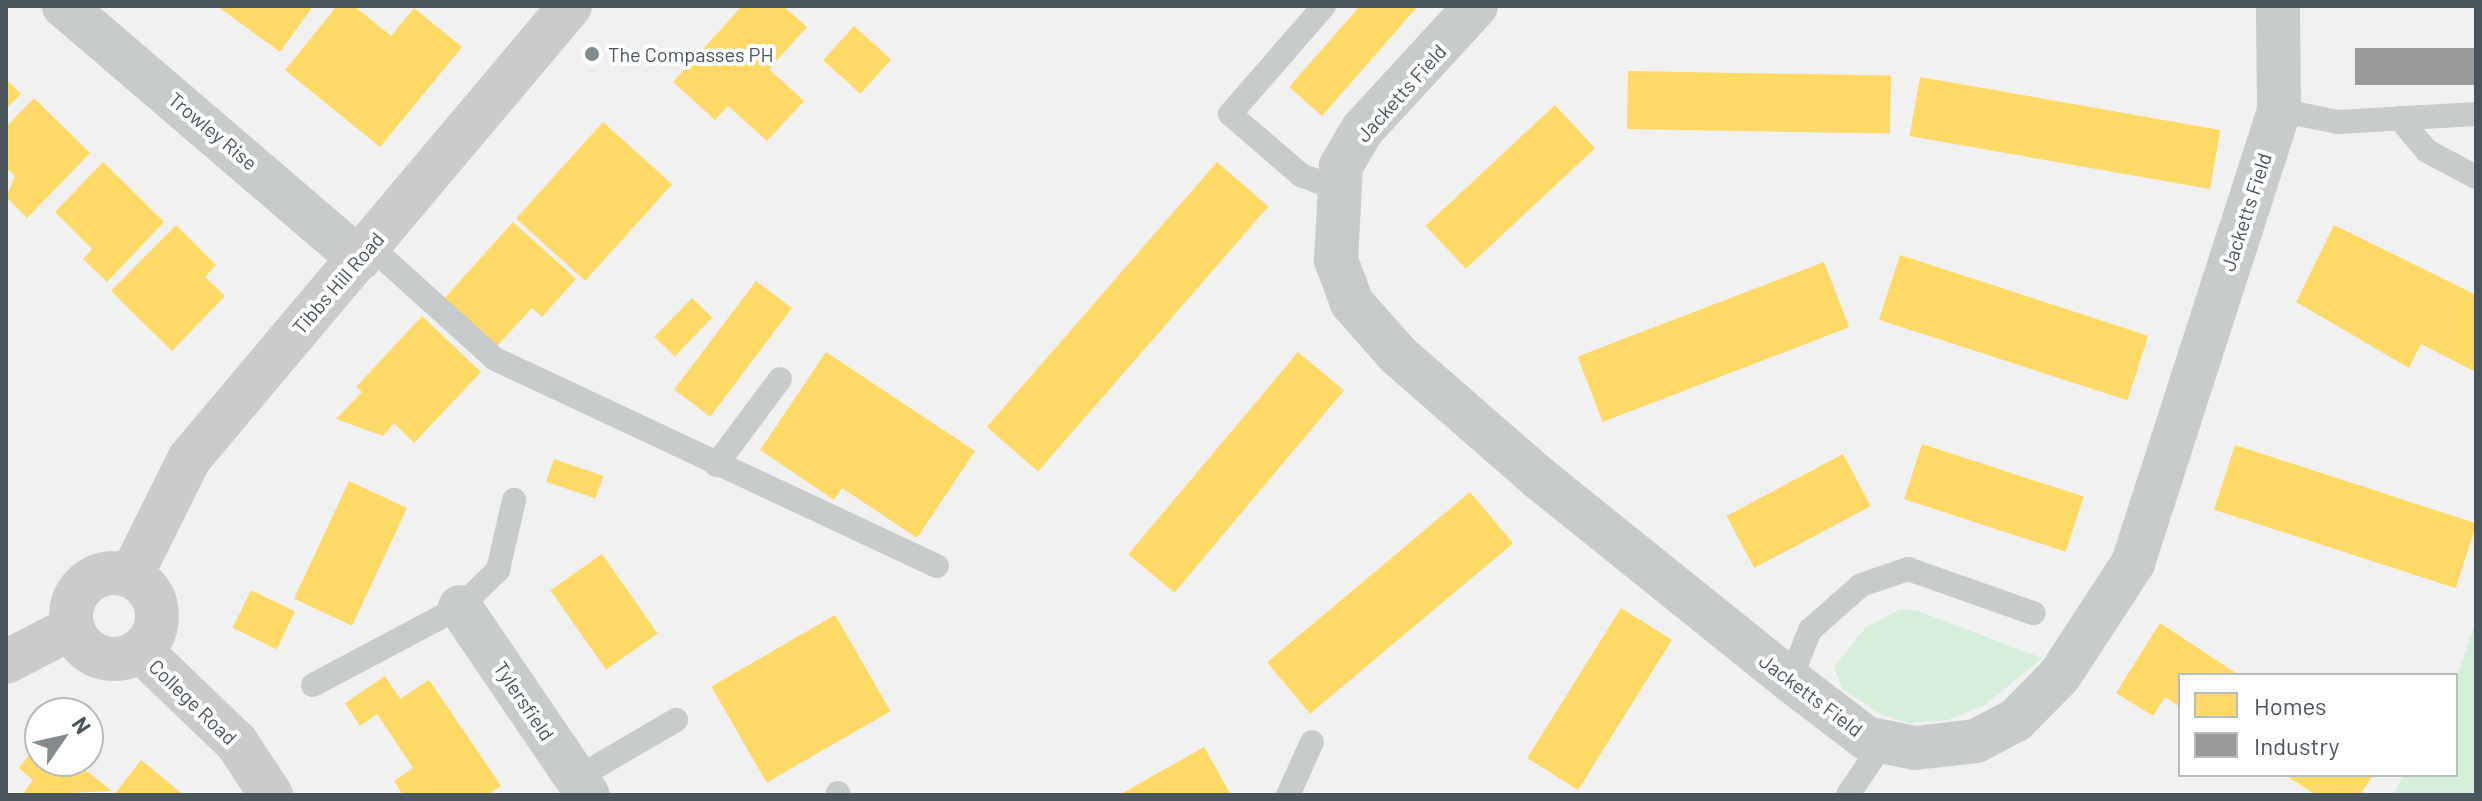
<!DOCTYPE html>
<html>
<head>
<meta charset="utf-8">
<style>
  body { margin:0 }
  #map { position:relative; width:2482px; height:801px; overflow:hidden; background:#f0f0f0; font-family:Barlow,sans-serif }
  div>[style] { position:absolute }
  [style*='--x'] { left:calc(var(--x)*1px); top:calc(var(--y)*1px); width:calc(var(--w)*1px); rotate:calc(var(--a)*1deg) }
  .green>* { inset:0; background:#d6eddc }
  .homes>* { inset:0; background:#ffd966; transform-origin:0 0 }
  .industry>* { inset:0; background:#999; transform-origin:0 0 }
  .lane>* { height:24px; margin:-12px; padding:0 12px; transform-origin:12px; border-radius:12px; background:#c8cbcc }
  .street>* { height:44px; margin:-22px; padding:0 22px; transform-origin:22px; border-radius:22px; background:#c8cbcc }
  .secondary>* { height:44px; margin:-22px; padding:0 22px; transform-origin:22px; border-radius:22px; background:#c9cbcd }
  .secondary>.ring { margin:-22px; padding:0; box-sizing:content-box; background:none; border:44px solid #c9cbcd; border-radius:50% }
  .dots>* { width:22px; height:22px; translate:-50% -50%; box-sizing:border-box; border:4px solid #fff; border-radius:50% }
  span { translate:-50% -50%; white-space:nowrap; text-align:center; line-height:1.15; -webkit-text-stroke:8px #fff; paint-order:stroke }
  .poi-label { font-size:20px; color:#49555b }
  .left { translate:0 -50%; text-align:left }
  .street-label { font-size:20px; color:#49555b }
  .frame { position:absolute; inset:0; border:8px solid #49555b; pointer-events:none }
  .legend { position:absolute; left:2178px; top:673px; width:280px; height:104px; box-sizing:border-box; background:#fff; border:2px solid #b6bbbd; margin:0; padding:10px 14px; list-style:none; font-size:24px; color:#49555b }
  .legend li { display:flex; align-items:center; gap:16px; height:40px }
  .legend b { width:40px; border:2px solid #b6bbbd }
  .north { position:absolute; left:24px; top:697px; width:80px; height:80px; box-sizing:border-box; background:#fff; border:2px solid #b6bbbd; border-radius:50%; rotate:56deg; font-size:22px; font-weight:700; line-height:32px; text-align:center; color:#49555b }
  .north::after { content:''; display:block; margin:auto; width:28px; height:36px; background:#838b8f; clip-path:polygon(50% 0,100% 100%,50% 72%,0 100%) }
</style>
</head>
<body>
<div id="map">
  <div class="green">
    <div style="clip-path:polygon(1900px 609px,1918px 611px,2042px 658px,1985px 705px,1948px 720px,1910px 723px,1882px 715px,1843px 689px,1834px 668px,1865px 628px)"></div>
    <div style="clip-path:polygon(2476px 620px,2476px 795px,2393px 795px,2404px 775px,2456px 775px,2456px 680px)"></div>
  </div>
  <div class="homes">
    <div style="clip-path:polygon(217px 6px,313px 6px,280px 52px)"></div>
    <div style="clip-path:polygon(337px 6px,354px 6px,391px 36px,414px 8px,462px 47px,380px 147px,285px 70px)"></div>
    <div style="clip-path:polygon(742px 6px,783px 6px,807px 27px,769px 69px,804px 101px,767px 141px,728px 106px,715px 120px,673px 82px)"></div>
    <div style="clip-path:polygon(1360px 6px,1418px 6px,1322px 116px,1289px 87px)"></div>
    <div style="left:854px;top:26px;width:50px;height:46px;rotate:42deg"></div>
    <div style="left:1628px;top:71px;width:263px;height:58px;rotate:1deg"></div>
    <div style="left:1920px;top:77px;width:305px;height:60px;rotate:10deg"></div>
    <div style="clip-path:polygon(6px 79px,21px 94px,6px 109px)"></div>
    <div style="clip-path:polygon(34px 98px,90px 153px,27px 218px,6px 197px,15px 176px,6px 168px,6px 127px)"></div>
    <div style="left:1555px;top:105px;width:59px;height:177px;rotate:47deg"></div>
    <div style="left:603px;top:122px;width:93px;height:130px;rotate:42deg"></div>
    <div style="clip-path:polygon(103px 162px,164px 222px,107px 282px,83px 259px,92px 249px,55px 212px)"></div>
    <div style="left:1217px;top:162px;width:68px;height:351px;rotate:41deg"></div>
    <div style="clip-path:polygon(513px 222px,576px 279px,542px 317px,532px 308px,494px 349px,442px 301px)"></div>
    <div style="clip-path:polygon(176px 225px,216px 265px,205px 277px,225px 296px,172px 351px,111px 291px)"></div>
    <div style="clip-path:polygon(2334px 225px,2476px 295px,2476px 372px,2421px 344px,2409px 368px,2296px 302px)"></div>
    <div style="left:1900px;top:255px;width:261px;height:68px;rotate:18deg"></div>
    <div style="left:1824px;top:262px;width:70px;height:264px;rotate:69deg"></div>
    <div style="left:756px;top:281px;width:45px;height:136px;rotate:37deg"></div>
    <div style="left:692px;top:298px;width:28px;height:54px;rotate:44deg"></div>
    <div style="clip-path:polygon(422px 316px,481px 372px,414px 443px,394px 423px,383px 436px,336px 419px,362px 392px,356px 387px)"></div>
    <div style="clip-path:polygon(826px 352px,975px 451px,917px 538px,842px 488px,834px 500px,760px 450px)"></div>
    <div style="left:1298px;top:352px;width:60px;height:264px;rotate:40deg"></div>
    <div style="left:1922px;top:444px;width:170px;height:58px;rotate:18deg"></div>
    <div style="left:2235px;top:445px;width:254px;height:68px;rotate:18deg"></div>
    <div style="left:1843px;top:454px;width:59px;height:132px;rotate:62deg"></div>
    <div style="left:554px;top:459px;width:52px;height:24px;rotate:19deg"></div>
    <div style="left:349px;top:481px;width:64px;height:130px;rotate:25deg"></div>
    <div style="left:1470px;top:492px;width:67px;height:265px;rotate:50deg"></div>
    <div style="left:602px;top:554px;width:97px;height:63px;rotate:55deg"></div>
    <div style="left:251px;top:590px;width:49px;height:42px;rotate:26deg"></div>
    <div style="left:1621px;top:608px;width:60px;height:177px;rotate:32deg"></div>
    <div style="left:835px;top:615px;width:111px;height:143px;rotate:60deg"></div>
    <div style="clip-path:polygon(2160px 623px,2233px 671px,2240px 675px,2180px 675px,2180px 707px,2165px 697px,2153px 716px,2116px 693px)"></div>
    <div style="clip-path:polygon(385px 676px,400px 699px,429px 680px,501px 786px,487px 795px,403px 795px,394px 781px,413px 768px,377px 714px,360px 726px,345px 703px)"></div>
    <div style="clip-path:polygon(40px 741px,40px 761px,74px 761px,112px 791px,22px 795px,33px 780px,19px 768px)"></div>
    <div style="clip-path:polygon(1204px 747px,1231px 795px,1119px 795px)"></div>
    <div style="clip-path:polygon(141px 760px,184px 795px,114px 795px)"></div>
    <div style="clip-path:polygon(2285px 775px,2373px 775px,2360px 795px,2316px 795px)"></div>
  </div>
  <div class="industry">
    <div style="left:2476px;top:48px;width:37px;height:121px;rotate:90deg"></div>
  </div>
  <div class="lane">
    <div style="--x:1324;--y:6;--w:143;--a:131"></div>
    <div style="--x:1230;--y:114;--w:94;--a:40.7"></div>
    <div style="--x:1301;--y:175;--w:39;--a:21"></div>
    <div style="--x:2279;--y:110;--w:60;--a:11.5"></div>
    <div style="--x:2338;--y:122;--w:138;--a:-3.3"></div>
    <div style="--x:2399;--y:118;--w:43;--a:49.7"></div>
    <div style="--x:2427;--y:151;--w:55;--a:28"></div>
    <div style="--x:370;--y:246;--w:169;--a:42.1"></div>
    <div style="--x:495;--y:359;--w:488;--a:25.1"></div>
    <div style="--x:716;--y:465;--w:107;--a:-53.3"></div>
    <div style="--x:1790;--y:680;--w:54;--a:-68.2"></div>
    <div style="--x:1810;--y:630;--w:68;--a:-41.4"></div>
    <div style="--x:1861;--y:585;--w:50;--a:-18.8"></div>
    <div style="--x:1908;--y:569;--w:133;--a:19.4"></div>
    <div style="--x:313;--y:685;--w:166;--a:-28"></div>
    <div style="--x:460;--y:607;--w:53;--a:-44.2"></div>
    <div style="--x:498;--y:570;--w:72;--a:-77.1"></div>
    <div style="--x:577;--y:778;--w:115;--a:-30.4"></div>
    <div style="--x:838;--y:793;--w:2;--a:63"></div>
    <div style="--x:1288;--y:795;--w:58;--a:-65.6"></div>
    <div style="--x:1848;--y:795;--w:65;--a:-56.3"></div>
  </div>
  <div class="street">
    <div style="--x:64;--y:6;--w:389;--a:40.6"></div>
    <div style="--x:1476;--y:6;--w:168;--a:132.6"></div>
    <div style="--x:1362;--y:130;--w:42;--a:120.3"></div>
    <div style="--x:1341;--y:166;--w:94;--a:93"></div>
    <div style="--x:1336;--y:260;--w:46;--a:69.6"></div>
    <div style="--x:1352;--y:303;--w:69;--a:48.5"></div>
    <div style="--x:1398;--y:355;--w:187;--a:41.1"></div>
    <div style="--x:1539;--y:478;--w:322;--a:38.8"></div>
    <div style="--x:1790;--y:680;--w:96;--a:37.3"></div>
    <div style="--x:1866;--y:738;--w:50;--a:11.5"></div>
    <div style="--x:1915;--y:748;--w:61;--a:-6.5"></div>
    <div style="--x:1976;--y:741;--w:45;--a:-27.7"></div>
    <div style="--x:2016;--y:720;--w:63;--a:-45.6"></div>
    <div style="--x:2060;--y:675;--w:134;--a:-56.9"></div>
    <div style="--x:2133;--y:563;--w:476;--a:-72.1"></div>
    <div style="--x:2279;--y:110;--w:104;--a:-90.6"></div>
    <div style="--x:460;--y:607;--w:227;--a:55.8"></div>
  </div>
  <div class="secondary">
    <div class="ring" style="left:71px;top:573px;width:42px;height:42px"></div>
    <div style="--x:131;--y:576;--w:131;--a:-63.6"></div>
    <div style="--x:189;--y:459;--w:592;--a:-49.93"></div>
    <div style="--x:140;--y:650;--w:134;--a:43.8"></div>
    <div style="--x:237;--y:743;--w:62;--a:56.8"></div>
    <div style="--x:6;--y:662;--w:74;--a:-27.3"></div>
  </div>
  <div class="dots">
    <div style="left:592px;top:54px;background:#838b8f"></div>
  </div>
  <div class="poi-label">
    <span class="left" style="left:608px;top:54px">The Compasses PH</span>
  </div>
  <div class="street-label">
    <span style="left:1401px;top:93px;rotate:-48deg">Jacketts Field</span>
    <span style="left:213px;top:131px;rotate:40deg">Trowley Rise</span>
    <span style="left:2246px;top:212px;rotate:-72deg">Jacketts Field</span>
    <span style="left:338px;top:283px;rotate:-49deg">Tibbs Hill Road</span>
    <span style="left:1811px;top:695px;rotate:37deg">Jacketts Field</span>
    <span style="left:524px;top:701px;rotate:56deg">Tylersfield</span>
    <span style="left:193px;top:702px;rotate:44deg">College Road</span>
  </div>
  <div class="frame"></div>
  <ul class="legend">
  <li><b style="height:22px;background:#ffd966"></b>Homes</li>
  <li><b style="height:22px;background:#999"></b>Industry</li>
  </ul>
  <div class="north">N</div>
</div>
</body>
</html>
